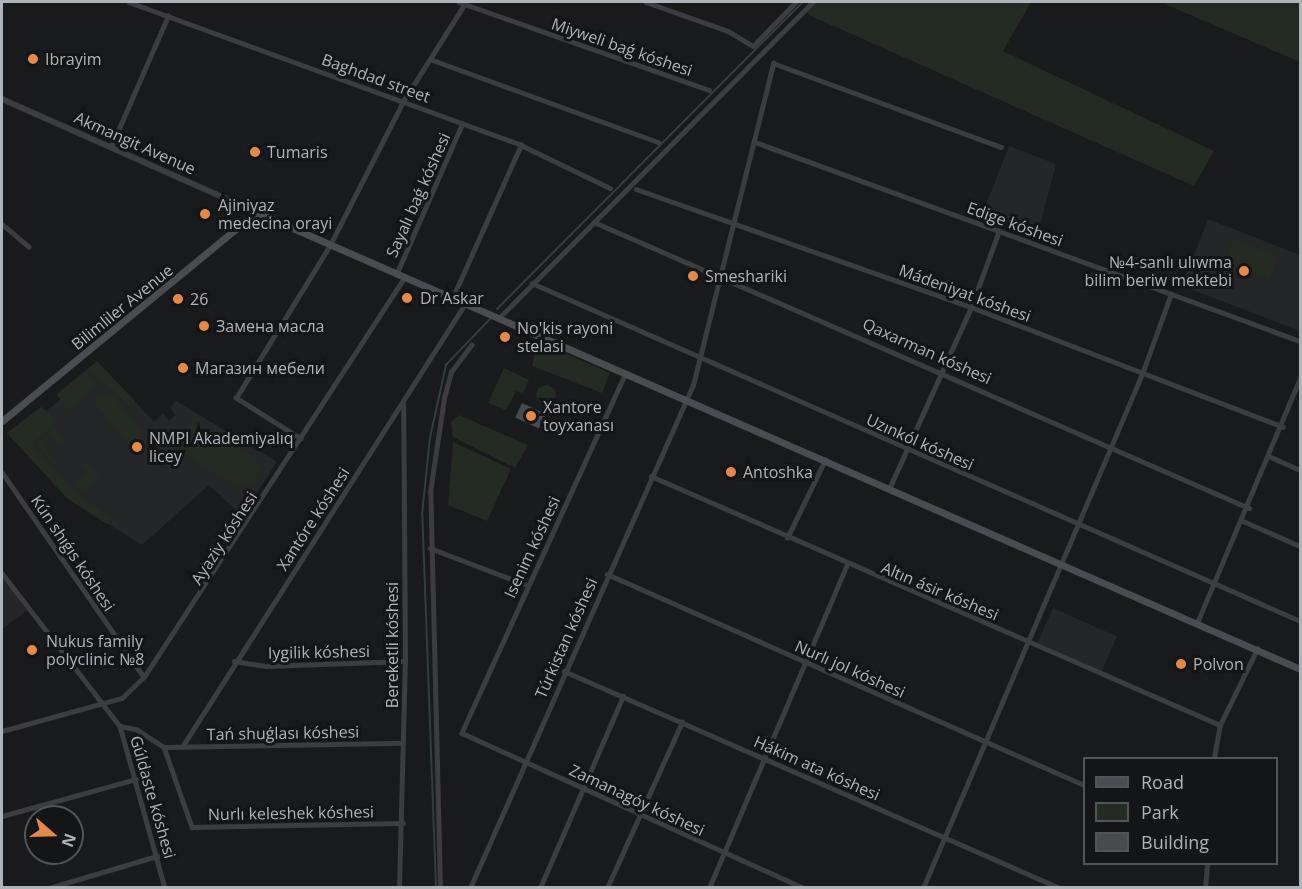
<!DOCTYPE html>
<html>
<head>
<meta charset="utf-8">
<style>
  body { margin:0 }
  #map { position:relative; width:1302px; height:889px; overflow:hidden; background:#191a1b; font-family:"Open Sans",sans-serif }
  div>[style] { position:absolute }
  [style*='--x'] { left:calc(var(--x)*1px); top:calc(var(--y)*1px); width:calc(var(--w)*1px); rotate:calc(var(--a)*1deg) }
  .built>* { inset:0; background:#252628; transform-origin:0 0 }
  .green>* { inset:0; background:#242b23; transform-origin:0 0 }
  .round { border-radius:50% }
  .stream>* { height:1.5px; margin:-0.75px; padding:0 0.75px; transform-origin:0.75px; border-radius:0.75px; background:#323e41 }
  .building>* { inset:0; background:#484b4e; transform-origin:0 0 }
  .minor>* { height:4.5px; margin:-2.25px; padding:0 2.25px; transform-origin:2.25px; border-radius:2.25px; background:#3b3d40 }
  .tertiary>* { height:6px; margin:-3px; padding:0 3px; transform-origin:3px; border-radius:3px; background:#3b3d40 }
  .secondary>* { height:7px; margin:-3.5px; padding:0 3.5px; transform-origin:3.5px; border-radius:3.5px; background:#494c50 }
  .dots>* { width:16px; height:16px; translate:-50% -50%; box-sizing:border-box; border:3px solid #141516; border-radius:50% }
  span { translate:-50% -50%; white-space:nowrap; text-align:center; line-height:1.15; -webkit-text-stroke:6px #141516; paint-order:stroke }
  .street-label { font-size:16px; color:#adb4ba }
  .poi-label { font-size:16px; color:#adb4ba }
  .left { translate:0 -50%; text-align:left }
  .right { translate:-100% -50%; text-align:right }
  .frame { position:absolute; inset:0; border:3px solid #adb4ba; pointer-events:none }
  .legend { position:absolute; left:1083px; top:757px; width:195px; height:108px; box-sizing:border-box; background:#141516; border:2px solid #515558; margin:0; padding:8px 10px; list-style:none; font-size:18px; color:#adb4ba }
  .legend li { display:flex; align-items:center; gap:12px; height:30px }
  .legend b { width:30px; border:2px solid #515558 }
  .north { position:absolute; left:24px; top:805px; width:60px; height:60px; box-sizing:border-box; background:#141516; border:2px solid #515558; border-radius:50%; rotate:110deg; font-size:16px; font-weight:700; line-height:24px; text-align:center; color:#adb4ba }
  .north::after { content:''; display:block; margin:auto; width:21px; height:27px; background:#e68847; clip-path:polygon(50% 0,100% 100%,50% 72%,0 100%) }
</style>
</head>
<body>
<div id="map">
  <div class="built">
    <div style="clip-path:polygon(1009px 146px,1056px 164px,1037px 236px,982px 215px)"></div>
    <div style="clip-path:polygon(1208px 219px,1300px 255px,1300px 331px,1182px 286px)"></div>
    <div style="clip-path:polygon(97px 361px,154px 422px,163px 414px,169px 421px,175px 415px,170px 408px,176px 401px,277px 462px,242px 516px,209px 485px,142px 545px,68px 499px,7px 433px,41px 407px,45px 412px,61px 399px,57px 394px)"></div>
    <div style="clip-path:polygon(2px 578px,28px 610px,2px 629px)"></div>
    <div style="left:1053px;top:608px;width:70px;height:38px;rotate:24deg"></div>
  </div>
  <div class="green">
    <div style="clip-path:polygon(817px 2px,1031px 2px,1003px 51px,1214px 151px,1194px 186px,811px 16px,807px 12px)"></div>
    <div style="clip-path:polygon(1160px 2px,1300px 2px,1300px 62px)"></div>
    <div style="left:1234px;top:239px;width:48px;height:25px;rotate:22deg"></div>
    <div style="clip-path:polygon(538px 341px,610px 373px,602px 393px,532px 366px)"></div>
    <div style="clip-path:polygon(97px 361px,135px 401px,129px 407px,89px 369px)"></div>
    <div style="clip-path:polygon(504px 368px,529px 380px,523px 393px,516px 391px,506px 410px,488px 403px)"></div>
    <div style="clip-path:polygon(86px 371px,97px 385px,66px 412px,57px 394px)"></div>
    <div class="round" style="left:536px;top:385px;width:20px;height:20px"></div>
    <div style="clip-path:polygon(102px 394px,113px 396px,143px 431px,130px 447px,92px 400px)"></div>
    <div style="clip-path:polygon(41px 407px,58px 420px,31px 444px,79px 495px,111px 518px,107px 524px,68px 499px,7px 433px)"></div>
    <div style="clip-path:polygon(459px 415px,528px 445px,515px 468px,453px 437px,451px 422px)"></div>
    <div style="clip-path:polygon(193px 424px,255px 457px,261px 468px,254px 484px,237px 487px,182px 454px,179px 436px)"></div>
    <div style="clip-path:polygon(55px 428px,66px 440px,60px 445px,51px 436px,42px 444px,72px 483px,37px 445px)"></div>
    <div style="clip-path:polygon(453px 442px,511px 469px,487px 521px,448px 505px)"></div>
    <div style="clip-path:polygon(86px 461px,100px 477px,82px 492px,74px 484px,87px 473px,81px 466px)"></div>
  </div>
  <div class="stream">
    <div style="--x:497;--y:309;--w:433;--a:-45.1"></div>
    <div style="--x:436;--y:888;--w:373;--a:-92.1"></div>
    <div style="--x:422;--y:515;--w:77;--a:-84.1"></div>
    <div style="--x:430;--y:438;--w:75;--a:-77.6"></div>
    <div style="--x:446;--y:365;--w:66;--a:-46.2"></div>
  </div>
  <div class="building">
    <div style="left:522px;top:403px;width:26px;height:16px;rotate:25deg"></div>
  </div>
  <div class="minor">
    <div style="--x:129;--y:2;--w:417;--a:20"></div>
    <div style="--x:521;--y:145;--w:99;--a:25.8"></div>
    <div style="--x:459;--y:2;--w:265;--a:19.4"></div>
    <div style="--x:646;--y:2;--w:87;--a:19.5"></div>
    <div style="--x:728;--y:31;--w:29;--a:31"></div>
    <div style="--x:753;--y:46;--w:62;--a:-45.7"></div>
    <div style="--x:430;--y:59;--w:243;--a:20"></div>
    <div style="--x:755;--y:142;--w:580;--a:20.06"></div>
    <div style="--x:111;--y:147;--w:143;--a:-66.5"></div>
    <div style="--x:636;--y:189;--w:355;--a:19.4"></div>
    <div style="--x:971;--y:307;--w:334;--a:21"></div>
    <div style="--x:594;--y:222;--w:715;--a:23.59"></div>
    <div style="--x:2;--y:224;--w:35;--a:40"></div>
    <div style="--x:396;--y:275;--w:165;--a:-66.4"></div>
    <div style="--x:532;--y:283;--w:839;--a:23.75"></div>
    <div style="--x:452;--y:299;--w:169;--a:-65.9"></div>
    <div style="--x:499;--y:318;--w:445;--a:-45.2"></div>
    <div style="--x:626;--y:373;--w:396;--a:114.5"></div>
    <div style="--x:462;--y:733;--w:375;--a:24.4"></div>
    <div style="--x:301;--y:439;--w:77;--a:-147.8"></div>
    <div style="--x:236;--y:398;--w:180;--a:-58.4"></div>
    <div style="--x:330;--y:245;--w:163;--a:-63"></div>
    <div style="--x:404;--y:100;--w:116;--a:-57.7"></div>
    <div style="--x:1271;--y:457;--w:32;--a:24"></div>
    <div style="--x:2;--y:472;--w:249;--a:55.3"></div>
    <div style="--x:651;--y:476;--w:621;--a:23.63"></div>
    <div style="--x:889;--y:489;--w:200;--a:-65.7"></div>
    <div style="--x:971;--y:307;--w:81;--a:-69.8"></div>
    <div style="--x:1243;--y:521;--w:62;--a:23.7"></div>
    <div style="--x:787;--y:538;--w:87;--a:-64"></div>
    <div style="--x:430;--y:548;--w:104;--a:20.9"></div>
    <div style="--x:2;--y:573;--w:193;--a:52.4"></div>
    <div style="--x:120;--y:726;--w:168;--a:74.5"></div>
    <div style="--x:607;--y:574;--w:522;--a:23.86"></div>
    <div style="--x:1197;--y:623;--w:266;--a:-67.2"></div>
    <div style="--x:234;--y:661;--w:32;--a:9"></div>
    <div style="--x:266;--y:666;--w:139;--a:-2.1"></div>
    <div style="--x:564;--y:671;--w:541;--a:23.63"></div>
    <div style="--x:120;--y:726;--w:16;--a:11"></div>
    <div style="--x:136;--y:729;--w:33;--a:33"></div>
    <div style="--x:2;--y:731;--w:124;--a:-15.4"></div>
    <div style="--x:122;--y:698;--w:30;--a:-44"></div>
    <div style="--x:144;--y:677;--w:476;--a:-56.9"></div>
    <div style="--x:164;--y:747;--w:85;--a:70.7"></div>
    <div style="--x:192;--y:827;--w:211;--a:-1.1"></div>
    <div style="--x:164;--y:747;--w:239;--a:-1"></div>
    <div style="--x:182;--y:747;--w:526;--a:-57.43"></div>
    <div style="--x:1214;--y:758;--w:34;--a:-80"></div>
    <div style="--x:1220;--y:725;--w:85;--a:-64"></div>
    <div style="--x:2;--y:816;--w:139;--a:-15.4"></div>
    <div style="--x:49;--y:888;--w:113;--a:-16.5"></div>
    <div style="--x:399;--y:888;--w:227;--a:-88.5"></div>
    <div style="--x:405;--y:661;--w:256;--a:-90.4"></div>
    <div style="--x:440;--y:888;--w:396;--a:-91.4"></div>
    <div style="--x:430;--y:492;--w:95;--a:-81.5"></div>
    <div style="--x:444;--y:398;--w:27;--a:-75"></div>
    <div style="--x:451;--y:372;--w:34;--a:-53"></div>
    <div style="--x:470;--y:888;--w:550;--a:-66.09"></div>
    <div style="--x:693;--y:385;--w:332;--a:-76"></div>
    <div style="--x:773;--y:63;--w:243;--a:20.2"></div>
    <div style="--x:540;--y:888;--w:209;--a:-66.6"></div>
    <div style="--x:607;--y:888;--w:182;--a:-65.7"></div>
    <div style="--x:709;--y:888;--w:352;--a:-66.9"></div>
    <div style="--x:923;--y:888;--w:559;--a:-66.92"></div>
    <div style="--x:1142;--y:374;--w:85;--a:-70.1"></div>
    <div style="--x:1205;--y:888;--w:24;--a:-85"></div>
  </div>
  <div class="tertiary">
    <div style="--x:2;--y:99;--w:278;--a:24"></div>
  </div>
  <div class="secondary">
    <div style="--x:2;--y:421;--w:329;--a:-39.4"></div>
    <div style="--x:256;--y:212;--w:1140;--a:23.64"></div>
  </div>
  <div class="dots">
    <div style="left:33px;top:59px;background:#e68847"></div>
    <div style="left:255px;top:152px;background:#e68847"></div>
    <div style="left:205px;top:214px;background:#e68847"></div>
    <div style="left:1244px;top:271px;background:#e68847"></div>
    <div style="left:693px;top:276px;background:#e68847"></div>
    <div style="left:407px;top:298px;background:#e68847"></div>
    <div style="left:178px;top:299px;background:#e68847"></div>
    <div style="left:204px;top:326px;background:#e68847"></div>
    <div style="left:505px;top:337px;background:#e68847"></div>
    <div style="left:183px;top:368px;background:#e68847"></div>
    <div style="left:531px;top:416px;background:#e68847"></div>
    <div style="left:137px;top:447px;background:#e68847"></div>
    <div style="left:731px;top:472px;background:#e68847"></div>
    <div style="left:32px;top:650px;background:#e68847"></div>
    <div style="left:1181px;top:664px;background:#e68847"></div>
  </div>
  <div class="street-label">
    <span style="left:622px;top:47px;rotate:19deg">Miyweli baǵ kóshesi</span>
    <span style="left:376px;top:78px;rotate:20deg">Baghdad street</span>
    <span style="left:135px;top:143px;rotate:24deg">Akmangit Avenue</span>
    <span style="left:418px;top:195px;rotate:-66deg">Sayalı baǵ kóshesi</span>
    <span style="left:1015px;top:224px;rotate:20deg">Edige kóshesi</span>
    <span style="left:965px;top:293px;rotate:20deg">Mádeniyat kóshesi</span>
    <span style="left:122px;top:307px;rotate:-39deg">Bilimliler Avenue</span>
    <span style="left:927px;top:351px;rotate:24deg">Qaxarman kóshesi</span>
    <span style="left:920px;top:442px;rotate:24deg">Uzınkól kóshesi</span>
    <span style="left:313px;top:519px;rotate:-57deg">Xantóre kóshesi</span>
    <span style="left:224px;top:538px;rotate:-57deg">Ayaziy kóshesi</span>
    <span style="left:532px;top:547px;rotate:-65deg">Isenim kóshesi</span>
    <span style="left:73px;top:553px;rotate:56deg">Kún shıǵıs kóshesi</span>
    <span style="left:940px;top:591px;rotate:23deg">Altın ásir kóshesi</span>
    <span style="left:566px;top:638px;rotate:-66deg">Túrkistan kóshesi</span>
    <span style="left:392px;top:645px;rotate:-90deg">Bereketli kóshesi</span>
    <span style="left:319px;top:652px;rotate:-1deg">Iygilik kóshesi</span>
    <span style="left:850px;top:669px;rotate:24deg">Nurlı jol kóshesi</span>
    <span style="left:283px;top:733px;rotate:-1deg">Tań shuǵlası kóshesi</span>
    <span style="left:817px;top:768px;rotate:24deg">Hákim ata kóshesi</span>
    <span style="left:153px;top:797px;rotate:74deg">Gúldaste kóshesi</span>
    <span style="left:637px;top:800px;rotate:25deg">Zamanagóy kóshesi</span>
    <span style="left:291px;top:813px;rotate:-1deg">Nurlı keleshek kóshesi</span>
  </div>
  <div class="poi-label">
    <span class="left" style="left:45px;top:59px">Ibrayim</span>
    <span class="left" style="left:267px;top:152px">Tumaris</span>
    <span class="left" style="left:218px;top:214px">Ajiniyaz<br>medecina orayi</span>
    <span class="right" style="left:1232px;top:271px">№4-sanlı ulıwma<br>bilim beriw mektebi</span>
    <span class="left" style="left:705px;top:276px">Smeshariki</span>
    <span class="left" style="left:420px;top:298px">Dr Askar</span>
    <span class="left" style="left:190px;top:299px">26</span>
    <span class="left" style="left:216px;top:326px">Замена масла</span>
    <span class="left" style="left:517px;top:337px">No'kis rayoni<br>stelasi</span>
    <span class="left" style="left:195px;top:368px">Магазин мебели</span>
    <span class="left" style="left:543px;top:416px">Xantore<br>toyxanası</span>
    <span class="left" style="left:149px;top:447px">NMPI Akademiyalıq<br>licey</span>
    <span class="left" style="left:743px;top:472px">Antoshka</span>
    <span class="left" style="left:46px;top:650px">Nukus family<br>polyclinic №8</span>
    <span class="left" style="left:1193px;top:664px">Polvon</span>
  </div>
  <div class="frame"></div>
  <ul class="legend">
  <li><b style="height:8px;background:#494c50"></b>Road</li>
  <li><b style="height:16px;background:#242b23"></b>Park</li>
  <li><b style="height:16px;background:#484b4e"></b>Building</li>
  </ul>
  <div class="north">N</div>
</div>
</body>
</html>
